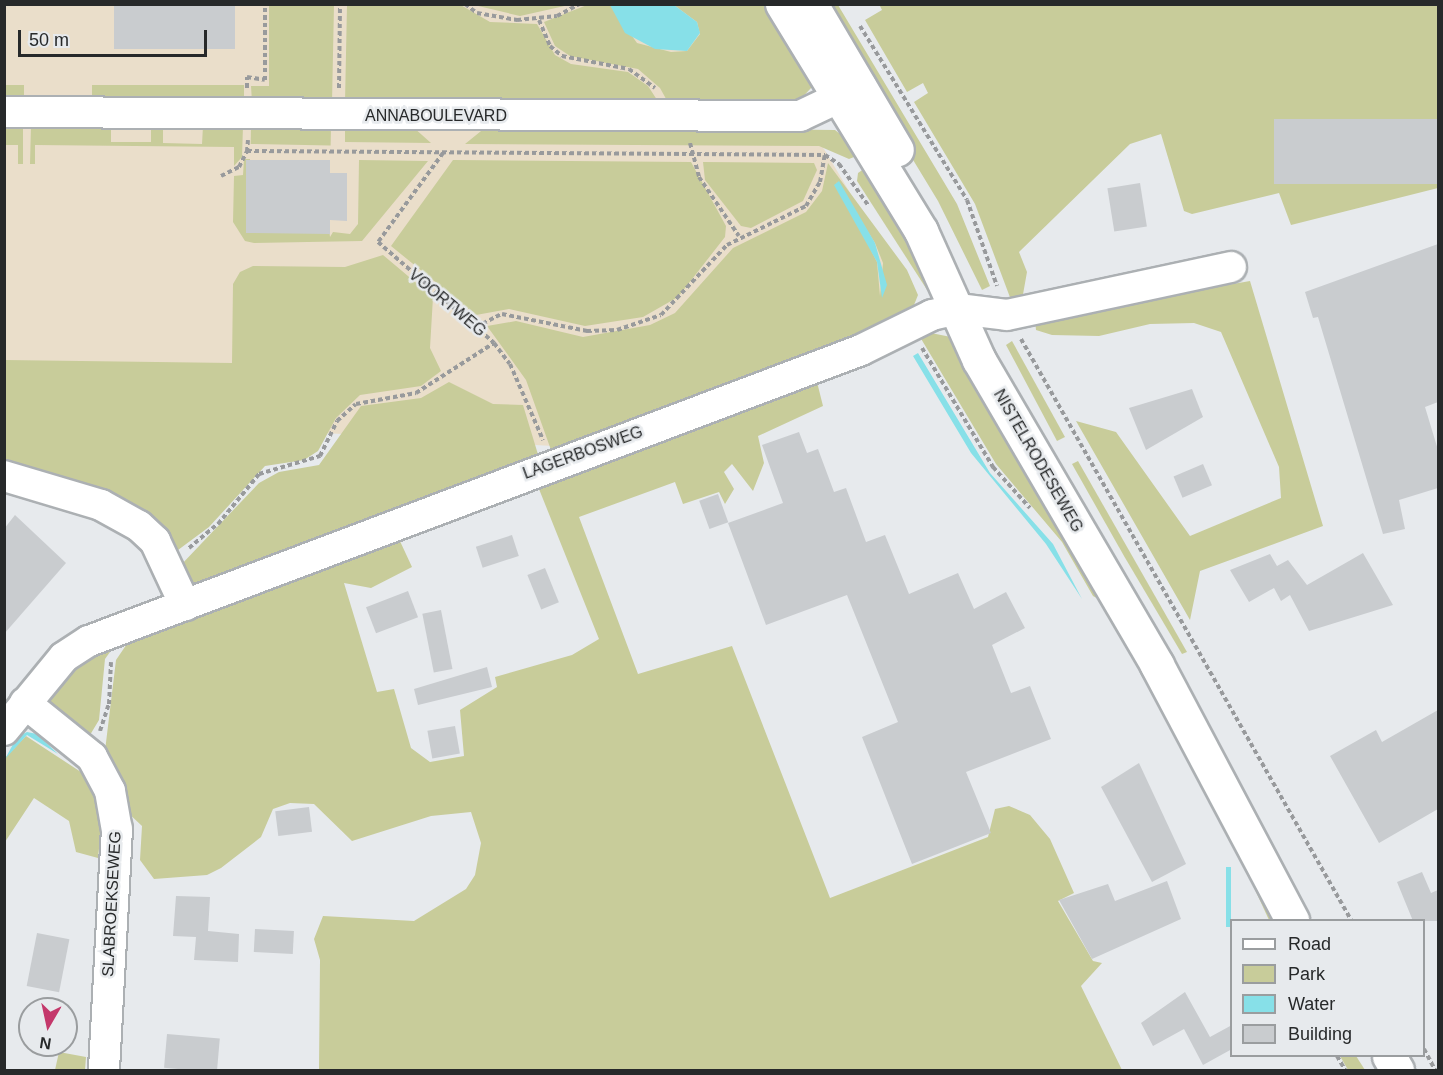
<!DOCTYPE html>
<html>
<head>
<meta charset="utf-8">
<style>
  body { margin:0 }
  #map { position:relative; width:1443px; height:1075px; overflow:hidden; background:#e7eaed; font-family:Helvetica,sans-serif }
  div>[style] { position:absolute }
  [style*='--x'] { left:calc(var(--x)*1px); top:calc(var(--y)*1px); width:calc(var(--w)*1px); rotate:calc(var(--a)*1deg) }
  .medical>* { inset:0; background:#eadeca }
  .green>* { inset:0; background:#c8cc9a; transform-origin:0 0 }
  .water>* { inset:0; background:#87e0e8; transform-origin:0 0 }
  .building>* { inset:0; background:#c9cccf; transform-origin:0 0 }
  .path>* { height:4px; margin-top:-2px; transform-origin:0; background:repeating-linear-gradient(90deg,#989a9c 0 4.5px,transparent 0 7.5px) }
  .roads { filter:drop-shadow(2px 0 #acb0b3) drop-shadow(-2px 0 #acb0b3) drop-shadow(0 2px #acb0b3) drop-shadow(0 -2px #acb0b3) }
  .minor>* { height:30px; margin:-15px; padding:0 15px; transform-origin:15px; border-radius:15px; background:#fff }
  .tertiary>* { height:33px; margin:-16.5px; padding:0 16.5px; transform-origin:16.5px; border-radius:16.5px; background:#fff }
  span { translate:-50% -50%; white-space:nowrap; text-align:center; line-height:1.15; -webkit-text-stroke:5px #e7eaed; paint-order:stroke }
  .street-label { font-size:16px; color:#27292a }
  .frame { position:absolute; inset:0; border:6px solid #27292a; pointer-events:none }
  .legend { position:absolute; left:1230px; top:919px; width:195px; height:138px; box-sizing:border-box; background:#e7eaed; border:2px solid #9a9d9f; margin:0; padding:8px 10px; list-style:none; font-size:18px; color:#27292a }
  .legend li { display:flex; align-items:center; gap:12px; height:30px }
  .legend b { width:30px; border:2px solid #9a9d9f }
  .north { position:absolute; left:18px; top:997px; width:60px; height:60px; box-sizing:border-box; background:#e7eaed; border:2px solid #9a9d9f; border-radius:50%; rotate:189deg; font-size:16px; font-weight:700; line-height:24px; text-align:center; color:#27292a }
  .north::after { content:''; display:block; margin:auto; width:21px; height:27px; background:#c4386b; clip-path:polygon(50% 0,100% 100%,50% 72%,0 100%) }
  .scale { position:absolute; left:18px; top:30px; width:189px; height:27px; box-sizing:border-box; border:3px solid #27292a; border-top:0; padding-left:8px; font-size:18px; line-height:21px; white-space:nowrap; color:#27292a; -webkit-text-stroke:4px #e7eaed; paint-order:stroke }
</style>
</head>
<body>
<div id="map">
  <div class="medical">
    <div style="clip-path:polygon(4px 5px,738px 5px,907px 288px,553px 446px,5px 415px)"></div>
  </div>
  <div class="green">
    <div style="clip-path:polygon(459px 4px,490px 22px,537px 24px,555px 55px,571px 64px,628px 72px,648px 86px,661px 106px,345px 102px,347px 5px)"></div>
    <div style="clip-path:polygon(879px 4px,1438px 5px,1438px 188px,1291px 225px,1279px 193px,1192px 214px,1184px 211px,1161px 134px,1130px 144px,1019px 252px,1027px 272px,1022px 300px,1011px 300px,975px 204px,914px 102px,928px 93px,923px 83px,907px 92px,865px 20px,882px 10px)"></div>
    <div style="clip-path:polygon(269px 5px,334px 5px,332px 103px,252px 102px,251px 86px,269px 86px)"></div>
    <div style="clip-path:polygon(474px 5px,569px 5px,520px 16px)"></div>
    <div style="clip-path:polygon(587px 5px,610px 5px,637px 43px,671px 52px,687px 51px,700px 34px,697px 22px,674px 5px,773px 5px,813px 79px,812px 87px,796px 104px,670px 106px,660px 88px,638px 69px,570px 56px,555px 46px,544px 22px)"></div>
    <div style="clip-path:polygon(819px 5px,838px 5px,957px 204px,990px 286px,982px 290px,938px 201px)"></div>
    <div style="left:5px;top:85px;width:19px;height:15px"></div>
    <div style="left:92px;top:85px;width:152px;height:16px"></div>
    <div style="clip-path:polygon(5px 124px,23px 124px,23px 164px,18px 164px,18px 145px,5px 145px)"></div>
    <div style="clip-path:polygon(31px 125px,111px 125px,111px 142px,151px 142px,151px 125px,163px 125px,163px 143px,202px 144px,203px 126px,243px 126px,242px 157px,234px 166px,234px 147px,35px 145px,35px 164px,30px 164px)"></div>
    <div style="left:251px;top:125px;width:80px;height:19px;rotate:1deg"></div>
    <div style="clip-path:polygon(345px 126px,413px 127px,431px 143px,345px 142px)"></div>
    <div style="clip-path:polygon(486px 127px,835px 130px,864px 153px,849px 159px,819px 146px,465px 144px)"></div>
    <div style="clip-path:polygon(244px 159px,250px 159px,250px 228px,329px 228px,330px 237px,333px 232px,350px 234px,358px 224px,359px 160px,428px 161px,362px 241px,254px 243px,245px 241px,233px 222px,234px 176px,243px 175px)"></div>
    <div style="clip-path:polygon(453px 160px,691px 162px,726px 226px,725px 237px,678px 297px,643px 317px,585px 326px,509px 309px,476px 315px,391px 246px)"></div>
    <div style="clip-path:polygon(703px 162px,814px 163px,817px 170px,803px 201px,751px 228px,741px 226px,705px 180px)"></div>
    <div style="clip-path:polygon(evenodd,828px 163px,907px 270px,918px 295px,912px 310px,898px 324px,559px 454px,551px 450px,526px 380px,487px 326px,516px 321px,583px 337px,650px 325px,675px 313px,733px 248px,806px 212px,822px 191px,828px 163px,836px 181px,875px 243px,883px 263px,880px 296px,877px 262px,836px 181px)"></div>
    <div style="clip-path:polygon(871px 164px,933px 287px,931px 296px,857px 181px,858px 173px)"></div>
    <div style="clip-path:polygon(383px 255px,433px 297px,430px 348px,441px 371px,421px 386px,360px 395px,336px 418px,318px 451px,304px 460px,265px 466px,209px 527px,174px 553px,5px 466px,5px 360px,232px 363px,233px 284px,240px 272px,253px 266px,345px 267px)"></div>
    <div style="clip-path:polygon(1250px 281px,1323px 526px,1200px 571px,1190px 620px,1076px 421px,1116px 432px,1190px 536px,1281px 498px,1279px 467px,1221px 332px,1194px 323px,1150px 324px,1099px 336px,1052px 335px,1036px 330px,1035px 319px)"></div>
    <div style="clip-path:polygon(931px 333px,956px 338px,1113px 607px,1093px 596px,1062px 542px,996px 464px,920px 337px)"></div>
    <div style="clip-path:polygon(1012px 341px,1065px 437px,1057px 441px,1006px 345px)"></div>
    <div style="clip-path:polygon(449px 382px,493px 404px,523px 405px,540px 461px,198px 586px,191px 583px,180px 566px,259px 483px,279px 472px,319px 465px,361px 406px,421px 398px)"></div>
    <div style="clip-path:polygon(817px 382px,823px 406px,758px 436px,764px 463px,753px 491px,732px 464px,724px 472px,734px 489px,725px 504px,719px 492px,683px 504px,675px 482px,579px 517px,638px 674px,732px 646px,830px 898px,988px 837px,995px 809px,1009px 806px,1030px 815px,1050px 839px,1074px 893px,1058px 901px,1093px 961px,1102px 963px,1081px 986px,1122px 1070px,319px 1070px,320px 960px,314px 939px,323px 916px,414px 921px,466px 889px,475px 875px,481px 843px,471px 812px,431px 816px,352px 841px,314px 804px,290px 803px,273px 809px,261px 837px,221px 868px,207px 875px,154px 879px,140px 860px,142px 826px,125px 810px,104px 759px,116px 660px,133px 635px,399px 539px,412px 567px,371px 588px,344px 583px,377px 692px,394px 689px,411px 748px,430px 762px,464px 756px,460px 710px,497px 687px,495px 677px,572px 655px,599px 639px,539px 489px)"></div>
    <div style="clip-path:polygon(1078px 461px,1187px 652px,1182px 654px,1124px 556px,1072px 464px)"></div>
    <div style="clip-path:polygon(120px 638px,105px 659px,99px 720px,87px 740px,52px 709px,49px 691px,52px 682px)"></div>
    <div style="clip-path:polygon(26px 736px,87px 776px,103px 812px,98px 858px,76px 852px,69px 821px,34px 798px,5px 842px,4px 759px)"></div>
    <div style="clip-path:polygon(1239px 855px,1283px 920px,1269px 920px)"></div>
    <div style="clip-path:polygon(59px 1052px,86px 1057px,85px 1070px,55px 1070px)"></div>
    <div style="clip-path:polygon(1340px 1056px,1356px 1056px,1365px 1070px,1348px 1070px)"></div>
  </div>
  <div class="water">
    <div style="clip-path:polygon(610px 5px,674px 5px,697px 22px,700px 33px,687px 51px,655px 49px,625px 33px)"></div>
    <div style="clip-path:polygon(839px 181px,875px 243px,887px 285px,882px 298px,877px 262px,834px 185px)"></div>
    <div style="clip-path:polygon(918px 353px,990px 473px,1053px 544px,1082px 599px,1046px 544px,971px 453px,913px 356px)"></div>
    <div style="clip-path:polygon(27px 732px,37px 734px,58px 754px,27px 735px,5px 759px,17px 737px)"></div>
    <div style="left:1226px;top:867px;width:5px;height:60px"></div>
  </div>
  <div class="building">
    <div style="left:114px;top:4px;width:121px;height:45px"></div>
    <div style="left:1438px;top:119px;width:65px;height:164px;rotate:90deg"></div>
    <div style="clip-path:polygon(246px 160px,330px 160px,330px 173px,347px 173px,347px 221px,330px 220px,330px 234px,246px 233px)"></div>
    <div style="left:1140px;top:183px;width:44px;height:33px;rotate:81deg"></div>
    <div style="clip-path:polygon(1438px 244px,1438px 402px,1425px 407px,1438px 450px,1438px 488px,1399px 500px,1405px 529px,1383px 534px,1318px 317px,1313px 318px,1305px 292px)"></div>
    <div style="clip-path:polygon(1192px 389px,1203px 417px,1146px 450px,1129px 408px)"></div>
    <div style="clip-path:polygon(799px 432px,807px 453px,818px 449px,834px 492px,846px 488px,866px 542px,885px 535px,909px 594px,958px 573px,974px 609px,1006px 592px,1025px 628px,992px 645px,1011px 693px,1030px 686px,1051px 739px,966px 772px,991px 833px,912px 864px,862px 737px,898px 722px,847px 595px,766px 625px,728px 523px,783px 503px,762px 445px)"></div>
    <div style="left:1203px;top:464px;width:23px;height:32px;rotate:67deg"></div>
    <div style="left:718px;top:494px;width:30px;height:20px;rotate:70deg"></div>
    <div style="clip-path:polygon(15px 515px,66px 563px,4px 634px,4px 529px)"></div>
    <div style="left:512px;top:535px;width:22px;height:38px;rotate:72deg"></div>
    <div style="clip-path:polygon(1363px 553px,1393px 605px,1309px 631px,1290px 595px,1281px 601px,1274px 588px,1249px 602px,1230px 570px,1270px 554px,1277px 566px,1288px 560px,1307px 585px)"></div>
    <div style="left:545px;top:568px;width:37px;height:19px;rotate:68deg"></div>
    <div style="left:408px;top:591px;width:28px;height:45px;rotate:69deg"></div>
    <div style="left:441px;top:610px;width:60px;height:19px;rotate:79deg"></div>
    <div style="clip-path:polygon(487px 667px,492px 687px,418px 705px,414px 689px)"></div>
    <div style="clip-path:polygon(1438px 710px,1438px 809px,1379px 843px,1330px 756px,1376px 730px,1382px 742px)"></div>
    <div style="left:455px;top:726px;width:28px;height:28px;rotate:80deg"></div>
    <div style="clip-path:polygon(1139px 763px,1186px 864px,1152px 882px,1101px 787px)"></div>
    <div style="left:309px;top:807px;width:25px;height:34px;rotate:83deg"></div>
    <div style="clip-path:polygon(1422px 872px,1431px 893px,1438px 890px,1438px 921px,1413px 921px,1397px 882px)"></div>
    <div style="clip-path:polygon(1167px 881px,1181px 919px,1092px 959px,1059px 900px,1108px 884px,1115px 901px)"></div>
    <div style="clip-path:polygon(176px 896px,210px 897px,208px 931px,239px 934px,238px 962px,194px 960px,196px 937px,173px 936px)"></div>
    <div style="left:255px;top:929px;width:39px;height:23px;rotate:3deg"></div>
    <div style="left:37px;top:933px;width:33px;height:54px;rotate:11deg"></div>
    <div style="clip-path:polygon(1185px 992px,1210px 1037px,1232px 1025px,1232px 1049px,1203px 1065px,1184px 1029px,1153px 1046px,1141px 1023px)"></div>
    <div style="left:167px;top:1034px;width:53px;height:34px;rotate:5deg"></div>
  </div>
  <div class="path">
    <div style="--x:465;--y:4;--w:15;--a:37"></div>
    <div style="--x:477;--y:13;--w:41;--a:9.9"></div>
    <div style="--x:517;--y:20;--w:40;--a:-5.7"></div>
    <div style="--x:557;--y:16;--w:26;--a:-28"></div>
    <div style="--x:539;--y:20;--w:28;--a:67"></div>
    <div style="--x:550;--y:46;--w:16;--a:40"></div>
    <div style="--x:562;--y:56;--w:68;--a:11"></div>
    <div style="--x:629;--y:69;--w:32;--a:36"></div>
    <div style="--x:860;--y:26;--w:204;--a:58.4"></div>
    <div style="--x:967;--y:200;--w:91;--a:70.8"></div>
    <div style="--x:247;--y:88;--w:11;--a:-90"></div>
    <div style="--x:247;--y:77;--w:18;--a:9"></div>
    <div style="--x:265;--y:80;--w:76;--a:-90"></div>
    <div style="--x:339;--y:88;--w:84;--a:-89.3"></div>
    <div style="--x:248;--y:140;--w:11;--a:95"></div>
    <div style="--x:247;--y:151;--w:578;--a:0.4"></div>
    <div style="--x:825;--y:155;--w:17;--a:33"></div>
    <div style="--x:839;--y:164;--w:50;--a:54.7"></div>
    <div style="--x:690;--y:143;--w:35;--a:75"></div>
    <div style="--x:699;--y:177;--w:71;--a:55.9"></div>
    <div style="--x:443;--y:153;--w:110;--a:126.1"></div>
    <div style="--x:378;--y:242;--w:154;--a:41"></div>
    <div style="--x:494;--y:343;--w:26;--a:53"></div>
    <div style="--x:510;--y:364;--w:83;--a:66.5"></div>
    <div style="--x:221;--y:176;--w:20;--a:-27"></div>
    <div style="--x:239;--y:167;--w:18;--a:-63"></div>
    <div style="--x:476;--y:327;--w:29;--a:-27"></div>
    <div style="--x:502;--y:314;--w:87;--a:11.3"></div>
    <div style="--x:587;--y:331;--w:30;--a:-2"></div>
    <div style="--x:617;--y:330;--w:46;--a:-18.8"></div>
    <div style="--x:661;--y:315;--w:96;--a:-46.7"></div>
    <div style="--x:727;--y:245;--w:88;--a:-26.3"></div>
    <div style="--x:806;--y:206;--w:28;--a:-60"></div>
    <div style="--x:820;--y:182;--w:27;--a:-80"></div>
    <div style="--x:1021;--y:339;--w:668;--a:60.4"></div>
    <div style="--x:922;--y:348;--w:139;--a:59.2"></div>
    <div style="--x:993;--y:467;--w:55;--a:47.9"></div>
    <div style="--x:189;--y:548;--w:38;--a:-40"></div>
    <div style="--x:218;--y:524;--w:65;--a:-50.6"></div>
    <div style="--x:259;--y:474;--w:64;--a:-16.4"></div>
    <div style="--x:320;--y:456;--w:39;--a:-64"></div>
    <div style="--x:337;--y:421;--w:25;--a:-42"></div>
    <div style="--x:356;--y:404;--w:61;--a:-10.4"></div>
    <div style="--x:416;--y:393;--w:93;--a:-32.7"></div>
    <div style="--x:100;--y:731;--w:28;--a:-72"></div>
    <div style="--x:109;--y:704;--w:42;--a:-87.3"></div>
    <div style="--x:1424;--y:1049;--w:24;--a:62"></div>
    <div style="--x:1337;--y:1056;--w:16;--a:60"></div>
  </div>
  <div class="roads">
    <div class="minor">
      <div style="--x:4;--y:112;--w:796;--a:0.29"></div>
      <div style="--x:800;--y:116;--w:68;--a:-25.4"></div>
      <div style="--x:4;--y:476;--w:101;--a:16.6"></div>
      <div style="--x:101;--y:505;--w:43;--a:28.9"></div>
      <div style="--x:139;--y:526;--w:22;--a:43"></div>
      <div style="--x:155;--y:541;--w:71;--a:64.9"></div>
      <div style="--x:25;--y:703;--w:86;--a:38.9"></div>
      <div style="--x:92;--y:757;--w:38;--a:62"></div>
      <div style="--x:110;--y:791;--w:39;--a:80"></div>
      <div style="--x:117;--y:829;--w:241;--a:93.1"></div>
      <div style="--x:4;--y:730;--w:94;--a:-50.6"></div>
      <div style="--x:64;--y:657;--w:30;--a:-33"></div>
      <div style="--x:89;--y:641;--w:825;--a:-20.65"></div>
      <div style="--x:861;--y:350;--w:79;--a:-26.2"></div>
      <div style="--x:932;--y:315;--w:27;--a:-13"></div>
      <div style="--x:958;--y:309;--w:49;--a:7"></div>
      <div style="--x:1007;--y:315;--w:229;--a:-12.1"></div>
    </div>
    <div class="tertiary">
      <div style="--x:782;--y:4;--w:266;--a:58.5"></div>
      <div style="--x:921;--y:231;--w:141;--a:65.8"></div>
      <div style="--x:979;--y:360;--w:353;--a:59.7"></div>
      <div style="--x:1157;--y:665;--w:289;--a:62.1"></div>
      <div style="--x:811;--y:4;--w:169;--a:59.5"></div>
      <div style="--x:1389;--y:1056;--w:16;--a:60"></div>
    </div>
  </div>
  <div class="street-label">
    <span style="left:436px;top:116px">ANNABOULEVARD</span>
    <span style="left:447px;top:303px;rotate:40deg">VOORTWEG</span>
    <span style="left:583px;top:453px;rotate:-20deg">LAGERBOSWEG</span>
    <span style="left:1038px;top:461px;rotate:60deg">NISTELRODESEWEG</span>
    <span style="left:112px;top:904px;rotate:-87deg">SLABROEKSEWEG</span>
  </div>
  <div class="frame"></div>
  <ul class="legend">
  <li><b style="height:8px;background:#fff"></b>Road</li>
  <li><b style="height:16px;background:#c8cc9a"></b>Park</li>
  <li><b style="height:16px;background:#87e0e8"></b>Water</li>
  <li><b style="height:16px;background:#c9cccf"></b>Building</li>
  </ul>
  <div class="north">N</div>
  <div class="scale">50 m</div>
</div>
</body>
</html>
